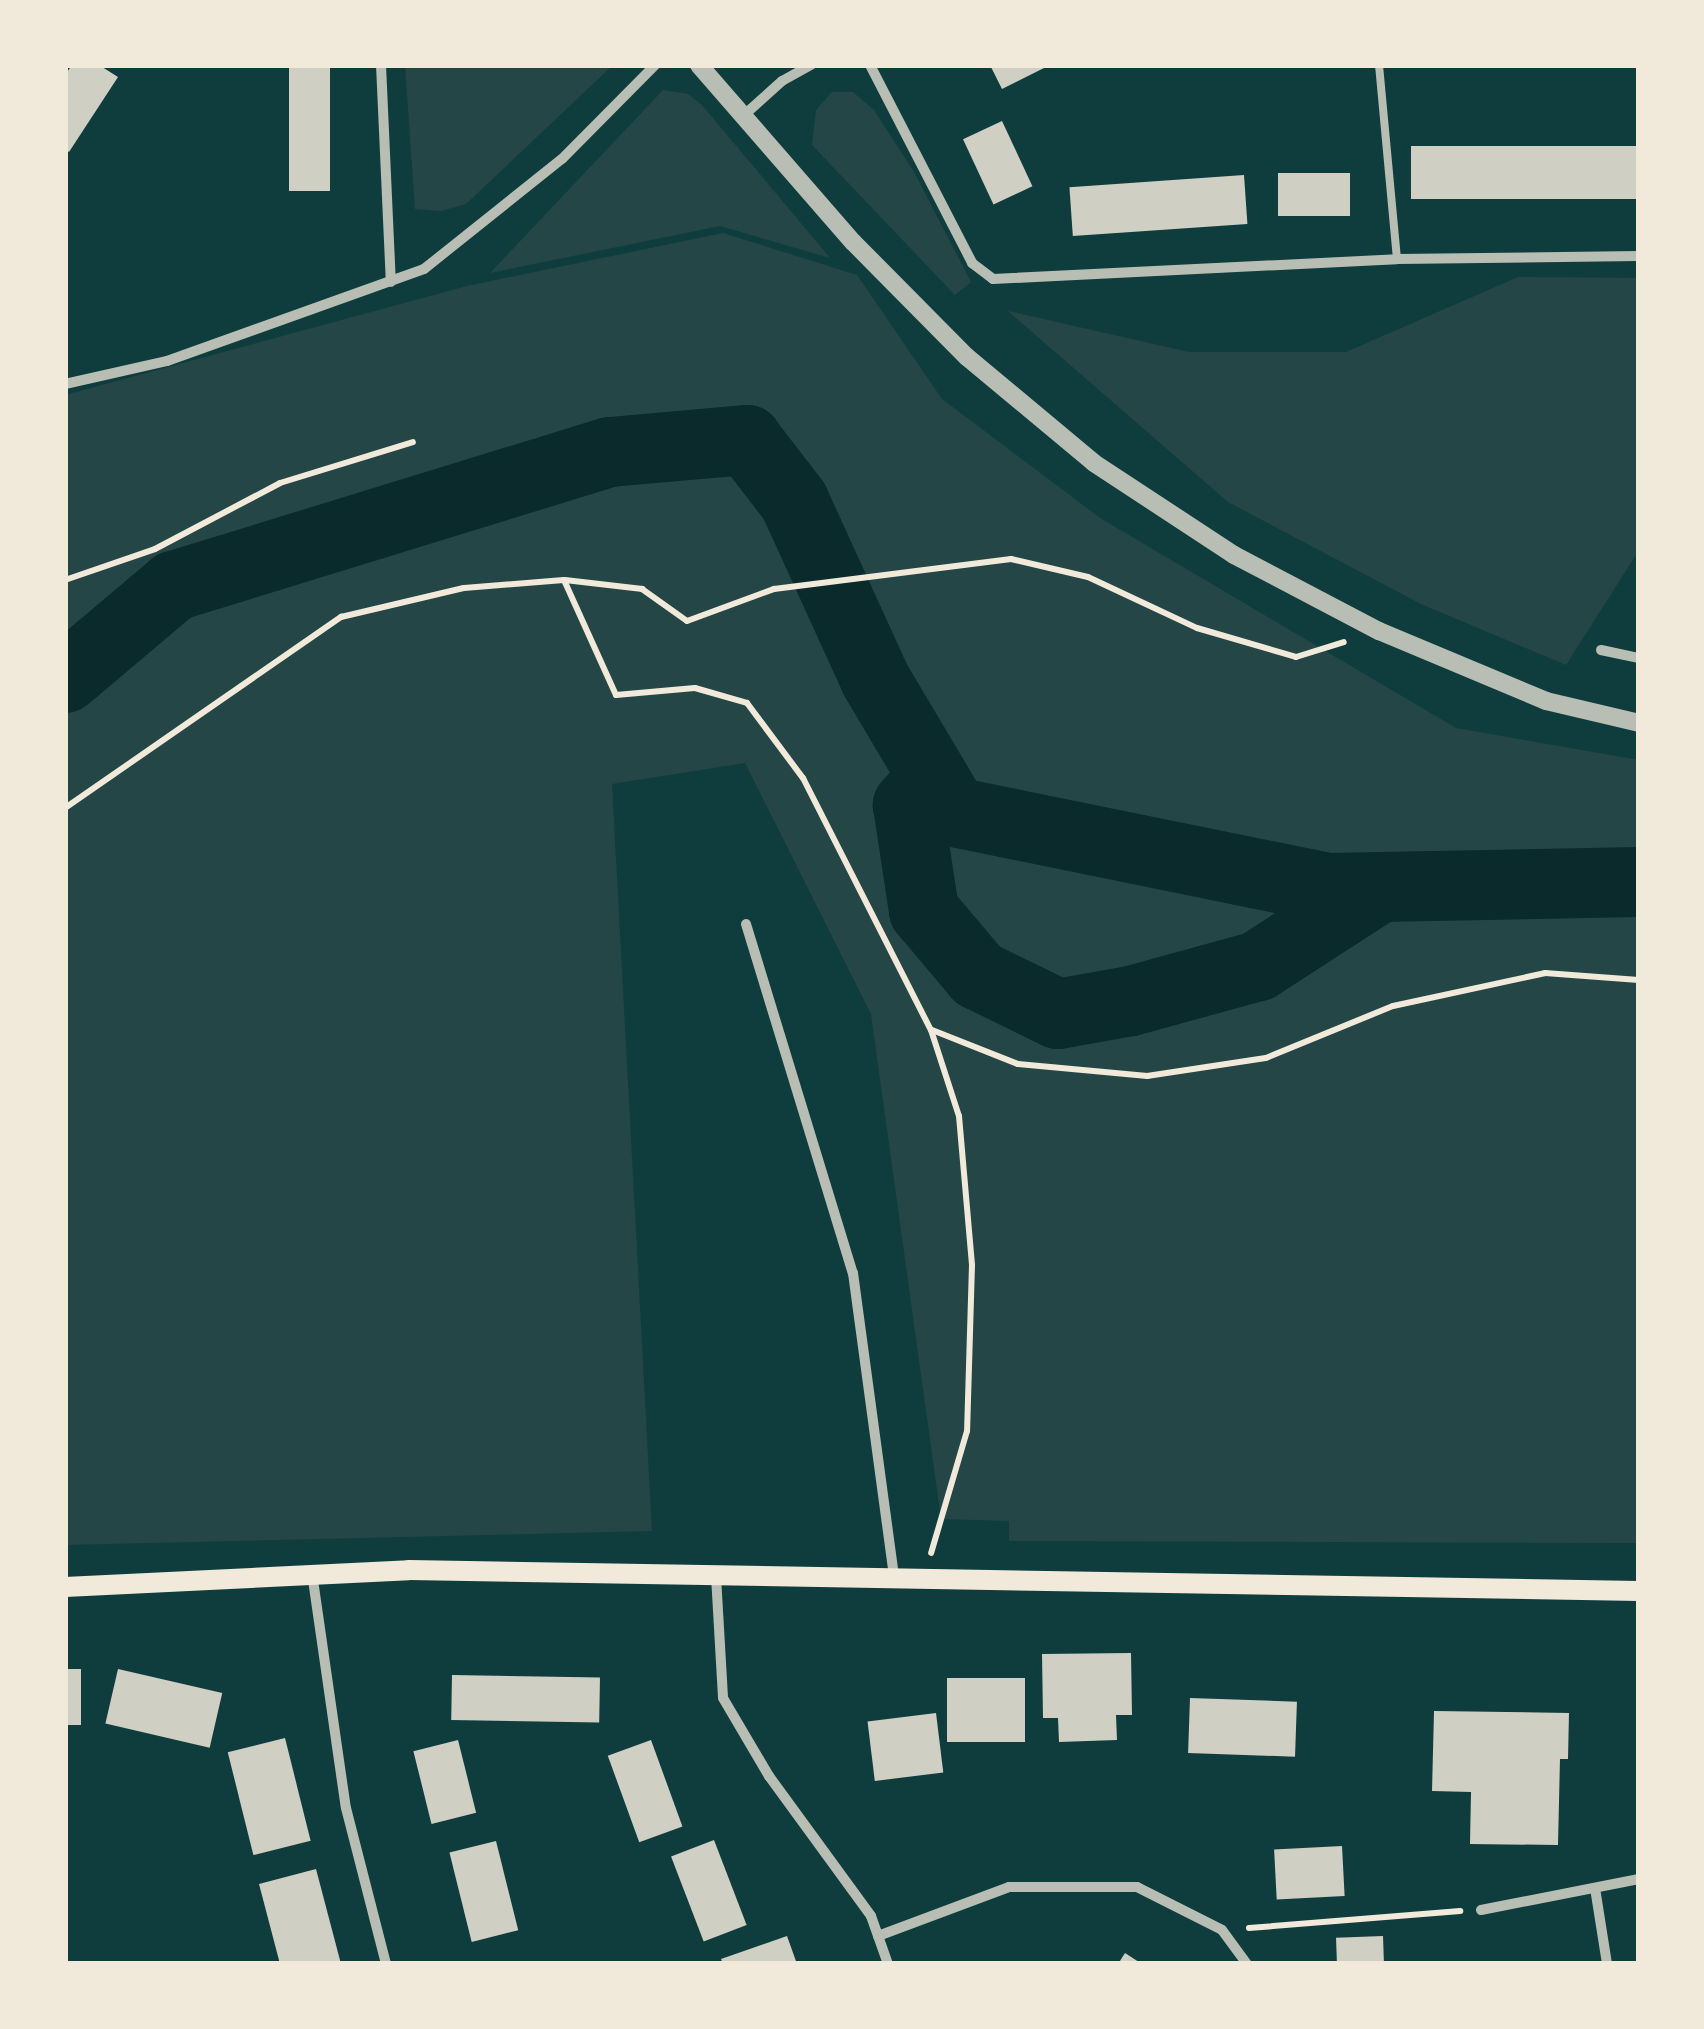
<!DOCTYPE html>
<html>
<head>
<meta charset="utf-8">
<style>
  body { margin:0 }
  #map { position:relative; width:1704px; height:2029px; overflow:hidden; background:#0f3d3e; font-family:Lato,sans-serif }
  div>[style] { position:absolute }
  [style*='--x'] { left:calc(var(--x)*1px); top:calc(var(--y)*1px); width:calc(var(--w)*1px); rotate:calc(var(--a)*1deg) }
  .green>* { inset:0; background:#244646 }
  .river>* { height:70px; margin:-35px; padding:0 35px; transform-origin:35px; border-radius:35px; background:#0a2a2b }
  .building>* { inset:0; background:#cfcfc3; transform-origin:0 0 }
  .path>* { height:6px; margin:-3px; padding:0 3px; transform-origin:3px; border-radius:3px; background:#f1e9da }
  .service>* { height:8px; margin:-4px; padding:0 4px; transform-origin:4px; border-radius:4px; background:#b8beb3 }
  .minor>* { height:10px; margin:-5px; padding:0 5px; transform-origin:5px; border-radius:5px; background:#b8beb3 }
  .tertiary>* { height:18px; margin:-9px; padding:0 9px; transform-origin:9px; border-radius:9px; background:#b8beb3 }
  .secondary>* { height:20px; margin:-10px; padding:0 10px; transform-origin:10px; border-radius:10px; background:#f1e9da }
  span { translate:-50% -50%; white-space:nowrap; text-align:center; line-height:1.15; -webkit-text-stroke:8px #f1e9da; paint-order:stroke }
  .frame { position:absolute; inset:0; border:68px solid #f1e9da; pointer-events:none }
</style>
</head>
<body>
<div id="map">
  <div class="green">
    <div style="clip-path:polygon(405px 65px,613px 65px,466px 204px,441px 211px,415px 209px)"></div>
    <div style="clip-path:polygon(663px 90px,688px 94px,702px 105px,830px 258px,720px 226px,490px 273px)"></div>
    <div style="clip-path:polygon(832px 92px,853px 92px,874px 110px,914px 172px,971px 282px,955px 295px,812px 145px,816px 110px)"></div>
    <div style="clip-path:polygon(723px 233px,857px 275px,942px 399px,1100px 518px,1456px 728px,1639px 760px,1639px 1543px,1009px 1541px,1009px 1521px,941px 1519px,871px 1014px,745px 763px,612px 784px,652px 1531px,65px 1545px,65px 395px,467px 286px)"></div>
    <div style="clip-path:polygon(1518px 277px,1639px 278px,1639px 550px,1566px 665px,1421px 604px,1228px 502px,1008px 311px,1189px 352px,1346px 352px)"></div>
  </div>
  <div class="river">
    <div style="--x:65;--y:678;--w:143;--a:-40.2"></div>
    <div style="--x:174;--y:586;--w:456;--a:-17.1"></div>
    <div style="--x:610;--y:452;--w:138;--a:-5"></div>
    <div style="--x:747;--y:440;--w:77;--a:52.4"></div>
    <div style="--x:794;--y:501;--w:196;--a:65.5"></div>
    <div style="--x:875;--y:679;--w:155;--a:59.3"></div>
    <div style="--x:954;--y:812;--w:382;--a:11.5"></div>
    <div style="--x:1328;--y:888;--w:311;--a:-1.1"></div>
    <div style="--x:933;--y:777;--w:38;--a:132"></div>
    <div style="--x:908;--y:805;--w:107;--a:81.4"></div>
    <div style="--x:924;--y:911;--w:84;--a:49.8"></div>
    <div style="--x:978;--y:975;--w:89;--a:26"></div>
    <div style="--x:1058;--y:1014;--w:74;--a:-10.1"></div>
    <div style="--x:1131;--y:1001;--w:132;--a:-15.4"></div>
    <div style="--x:1258;--y:966;--w:145;--a:-32.9"></div>
  </div>
  <div class="building">
    <div style="clip-path:polygon(72px 65px,99px 65px,118px 77px,69px 152px,65px 149px,65px 75px)"></div>
    <div style="left:289px;top:65px;width:41px;height:126px"></div>
    <div style="clip-path:polygon(990px 65px,1050px 65px,1002px 89px)"></div>
    <div style="left:1002px;top:121px;width:72px;height:43px;rotate:65deg"></div>
    <div style="left:1639px;top:146px;width:53px;height:228px;rotate:90deg"></div>
    <div style="left:1350px;top:173px;width:43px;height:72px;rotate:90deg"></div>
    <div style="left:1244px;top:175px;width:49px;height:175px;rotate:86deg"></div>
    <div style="clip-path:polygon(1131px 1653px,1132px 1715px,1116px 1715px,1117px 1740px,1059px 1742px,1058px 1718px,1043px 1718px,1042px 1654px)"></div>
    <div style="left:65px;top:1669px;width:16px;height:56px"></div>
    <div style="left:118px;top:1669px;width:107px;height:56px;rotate:13deg"></div>
    <div style="left:452px;top:1675px;width:148px;height:45px;rotate:1deg"></div>
    <div style="left:947px;top:1678px;width:78px;height:64px"></div>
    <div style="left:1190px;top:1698px;width:107px;height:55px;rotate:2deg"></div>
    <div style="clip-path:polygon(1434px 1711px,1569px 1713px,1568px 1759px,1560px 1759px,1558px 1845px,1470px 1844px,1471px 1792px,1432px 1791px)"></div>
    <div style="left:936px;top:1713px;width:60px;height:69px;rotate:83deg"></div>
    <div style="left:285px;top:1738px;width:106px;height:59px;rotate:76deg"></div>
    <div style="left:458px;top:1740px;width:75px;height:46px;rotate:76deg"></div>
    <div style="left:651px;top:1740px;width:92px;height:46px;rotate:70deg"></div>
    <div style="left:714px;top:1840px;width:91px;height:46px;rotate:69deg"></div>
    <div style="left:496px;top:1841px;width:92px;height:48px;rotate:76deg"></div>
    <div style="left:1342px;top:1846px;width:50px;height:68px;rotate:87deg"></div>
    <div style="clip-path:polygon(316px 1869px,341px 1964px,280px 1964px,259px 1884px)"></div>
    <div style="clip-path:polygon(787px 1936px,797px 1964px,723px 1964px,721px 1959px)"></div>
    <div style="left:1383px;top:1936px;width:28px;height:47px;rotate:88deg"></div>
    <div style="clip-path:polygon(1125px 1953px,1142px 1964px,1118px 1964px)"></div>
  </div>
  <div class="path">
    <div style="--x:65;--y:580;--w:95;--a:-19"></div>
    <div style="--x:155;--y:549;--w:141;--a:-27.8"></div>
    <div style="--x:280;--y:483;--w:139;--a:-17.1"></div>
    <div style="--x:565;--y:580;--w:78;--a:6.7"></div>
    <div style="--x:642;--y:589;--w:55;--a:35.4"></div>
    <div style="--x:687;--y:621;--w:93;--a:-20.2"></div>
    <div style="--x:774;--y:589;--w:239;--a:-7.2"></div>
    <div style="--x:1011;--y:559;--w:79;--a:13.2"></div>
    <div style="--x:1088;--y:577;--w:120;--a:25.1"></div>
    <div style="--x:1197;--y:628;--w:103;--a:16.3"></div>
    <div style="--x:1296;--y:657;--w:50;--a:-17.4"></div>
    <div style="--x:65;--y:808;--w:336;--a:-34.7"></div>
    <div style="--x:341;--y:617;--w:126;--a:-13.3"></div>
    <div style="--x:464;--y:588;--w:100;--a:-4.6"></div>
    <div style="--x:564;--y:580;--w:126;--a:65.7"></div>
    <div style="--x:616;--y:695;--w:79;--a:-5.1"></div>
    <div style="--x:695;--y:688;--w:54;--a:16.1"></div>
    <div style="--x:747;--y:703;--w:94;--a:53.3"></div>
    <div style="--x:803;--y:778;--w:283;--a:63.1"></div>
    <div style="--x:931;--y:1030;--w:90;--a:72"></div>
    <div style="--x:959;--y:1116;--w:150;--a:85"></div>
    <div style="--x:972;--y:1265;--w:166;--a:91.7"></div>
    <div style="--x:967;--y:1431;--w:127;--a:106.4"></div>
    <div style="--x:932;--y:1030;--w:92;--a:21.6"></div>
    <div style="--x:1018;--y:1064;--w:130;--a:5.3"></div>
    <div style="--x:1147;--y:1076;--w:120;--a:-8.6"></div>
    <div style="--x:1266;--y:1058;--w:137;--a:-22.3"></div>
    <div style="--x:1393;--y:1006;--w:156;--a:-12.2"></div>
    <div style="--x:1545;--y:973;--w:94;--a:4.3"></div>
    <div style="--x:1249;--y:1928;--w:212;--a:-4.6"></div>
  </div>
  <div class="service">
    <div style="--x:1379;--y:65;--w:195;--a:84.7"></div>
  </div>
  <div class="minor">
    <div style="--x:381;--y:65;--w:217;--a:87.4"></div>
    <div style="--x:870;--y:65;--w:223;--a:62.7"></div>
    <div style="--x:972;--y:263;--w:26;--a:37"></div>
    <div style="--x:993;--y:279;--w:404;--a:-2.8"></div>
    <div style="--x:1397;--y:259;--w:242;--a:-0.7"></div>
    <div style="--x:743;--y:116;--w:52;--a:-41.9"></div>
    <div style="--x:782;--y:81;--w:33;--a:-29"></div>
    <div style="--x:65;--y:384;--w:105;--a:-12.7"></div>
    <div style="--x:167;--y:361;--w:273;--a:-19.7"></div>
    <div style="--x:424;--y:269;--w:176;--a:-38.6"></div>
    <div style="--x:562;--y:159;--w:132;--a:-45.3"></div>
    <div style="--x:1601;--y:650;--w:39;--a:12"></div>
    <div style="--x:746;--y:924;--w:365;--a:73"></div>
    <div style="--x:853;--y:1273;--w:308;--a:82.3"></div>
    <div style="--x:312;--y:1573;--w:237;--a:81.8"></div>
    <div style="--x:346;--y:1808;--w:161;--a:75.6"></div>
    <div style="--x:716;--y:1576;--w:122;--a:86.7"></div>
    <div style="--x:723;--y:1698;--w:91;--a:59.5"></div>
    <div style="--x:769;--y:1776;--w:173;--a:53.9"></div>
    <div style="--x:871;--y:1916;--w:51;--a:70.5"></div>
    <div style="--x:1595;--y:1888;--w:77;--a:81"></div>
    <div style="--x:1481;--y:1910;--w:161;--a:-11.1"></div>
    <div style="--x:878;--y:1936;--w:140;--a:-20.5"></div>
    <div style="--x:1009;--y:1887;--w:128;--a:0"></div>
    <div style="--x:1137;--y:1887;--w:95;--a:26.8"></div>
    <div style="--x:1222;--y:1930;--w:42;--a:53.7"></div>
  </div>
  <div class="tertiary">
    <div style="--x:699;--y:65;--w:235;--a:49"></div>
    <div style="--x:853;--y:242;--w:162;--a:45.3"></div>
    <div style="--x:967;--y:357;--w:165;--a:39.8"></div>
    <div style="--x:1094;--y:463;--w:168;--a:33.3"></div>
    <div style="--x:1234;--y:555;--w:164;--a:27.7"></div>
    <div style="--x:1379;--y:631;--w:181;--a:22.7"></div>
    <div style="--x:1546;--y:701;--w:96;--a:13.3"></div>
  </div>
  <div class="secondary">
    <div style="--x:65;--y:1587;--w:344;--a:-2.8"></div>
    <div style="--x:409;--y:1570;--w:1230;--a:0.98"></div>
  </div>
  <div class="frame"></div>
</div>
</body>
</html>
